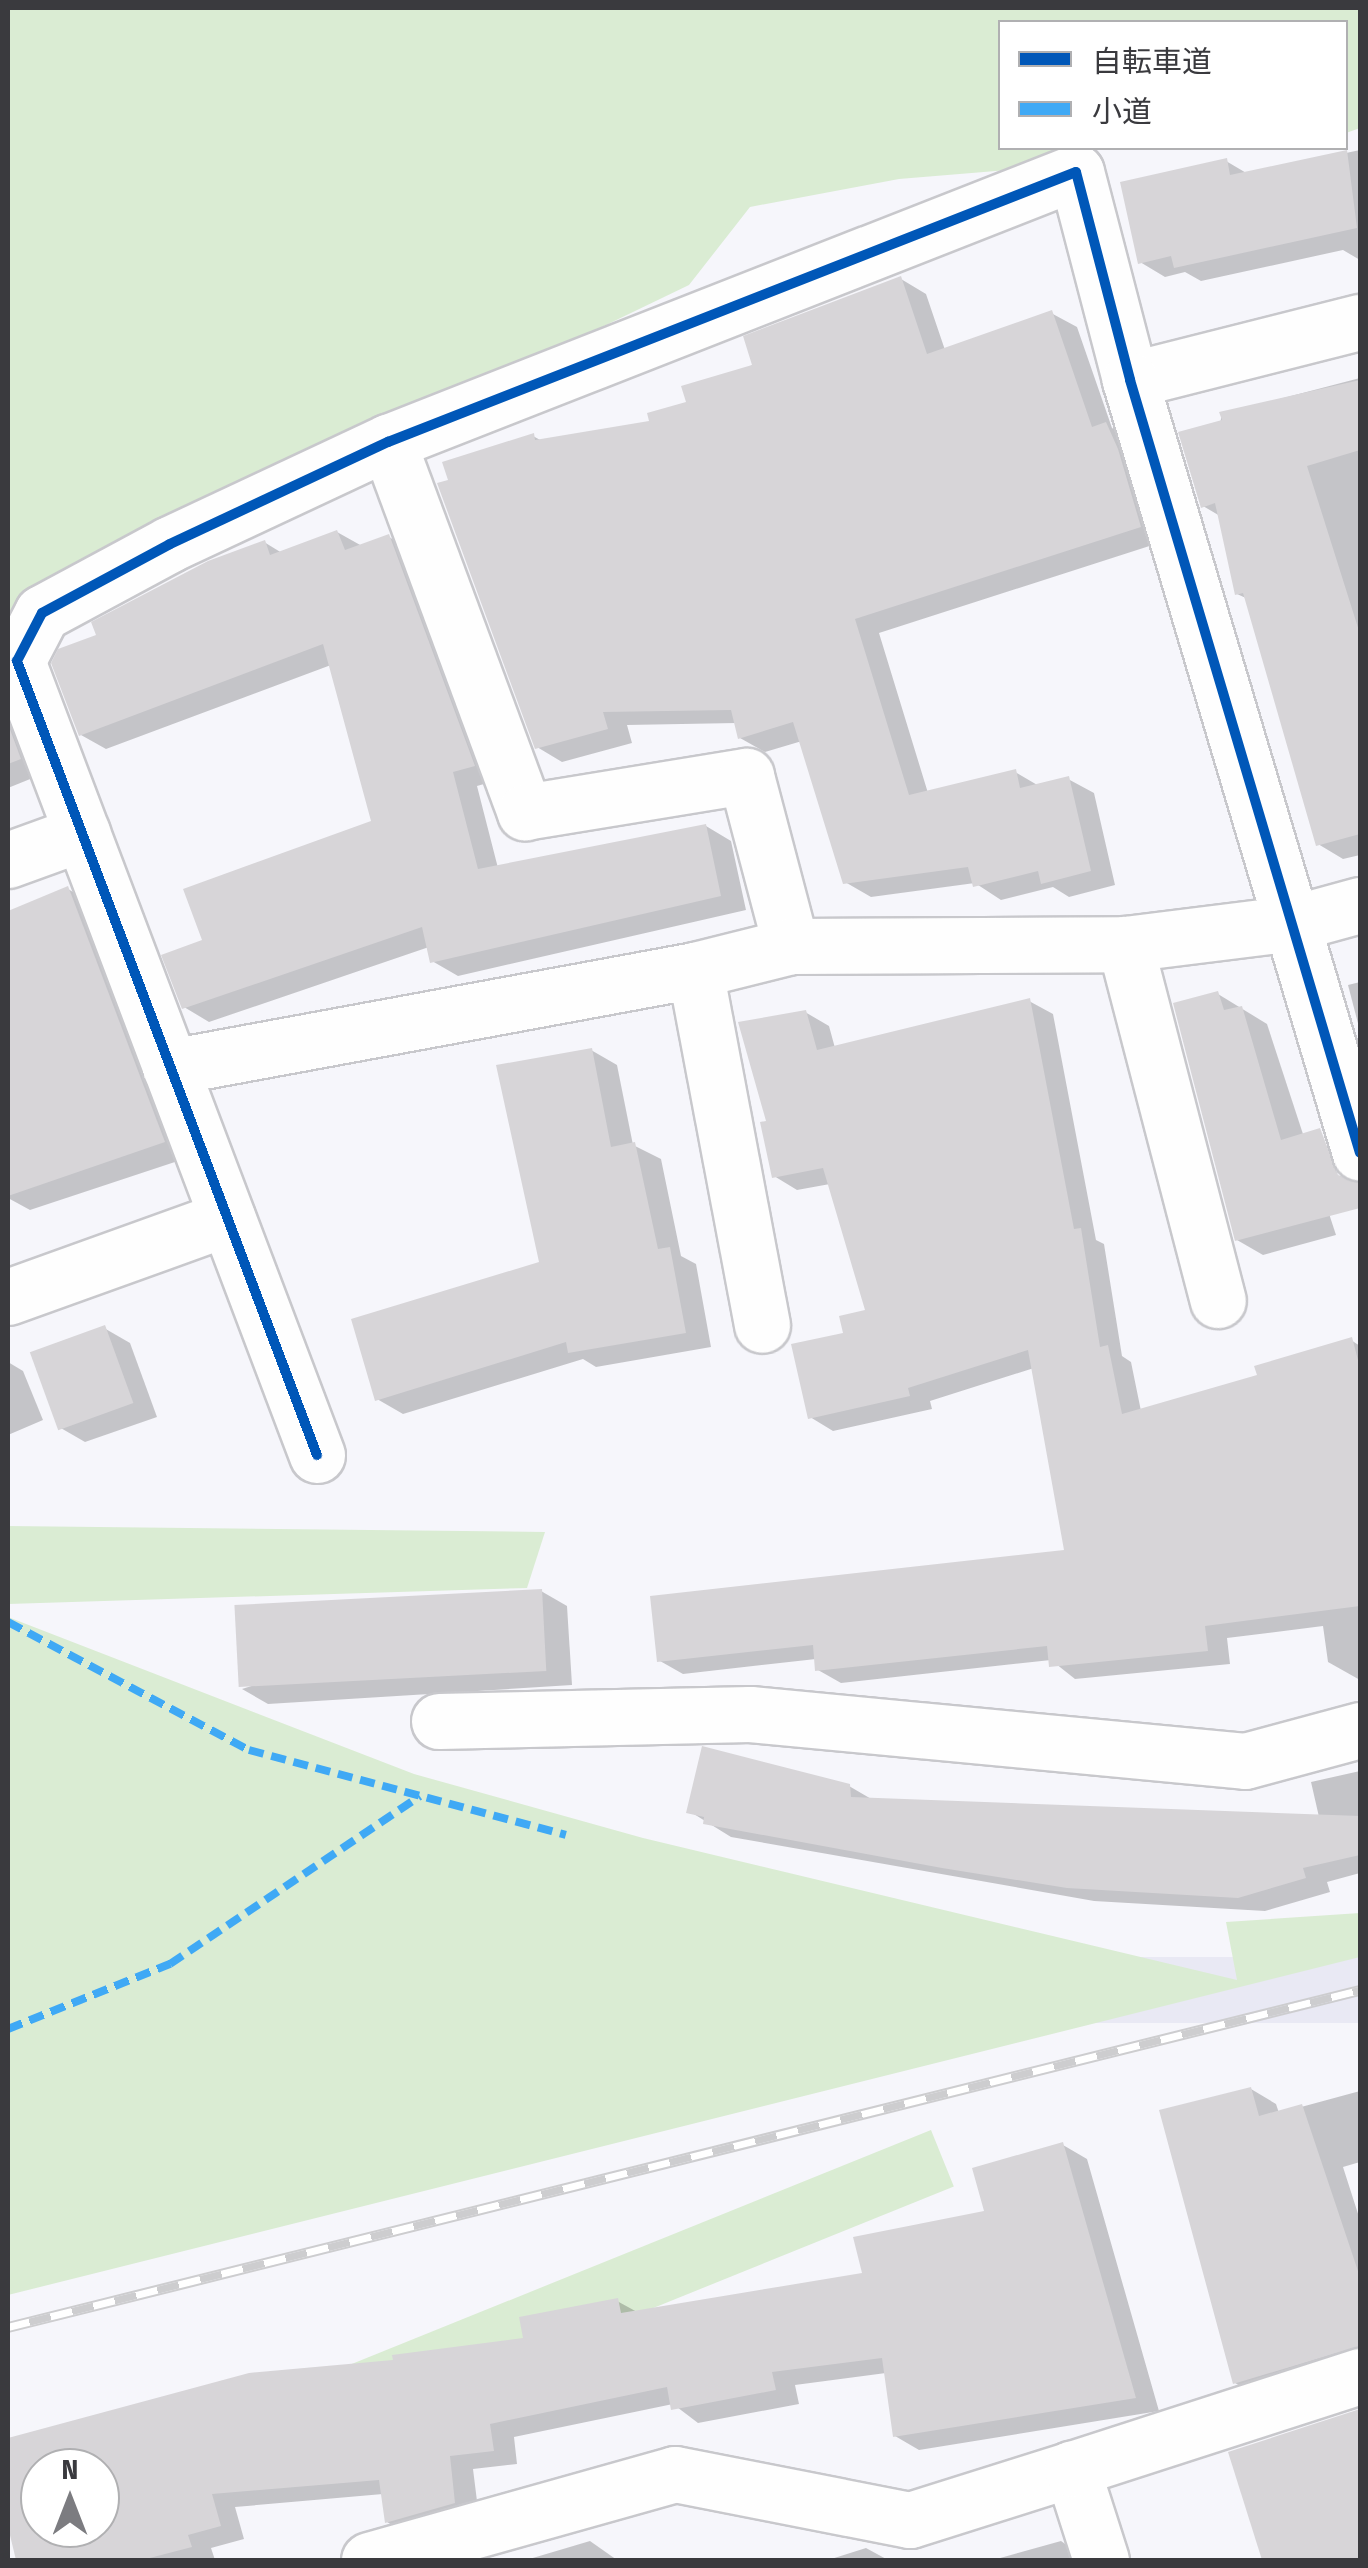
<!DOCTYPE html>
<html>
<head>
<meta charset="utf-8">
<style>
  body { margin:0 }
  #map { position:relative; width:1368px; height:2568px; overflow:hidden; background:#f6f6fb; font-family:"Fira Sans Condensed","Noto Sans JP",sans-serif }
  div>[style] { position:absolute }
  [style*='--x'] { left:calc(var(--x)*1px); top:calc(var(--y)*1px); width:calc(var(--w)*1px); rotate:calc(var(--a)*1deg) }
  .built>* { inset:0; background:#e9e9f4; transform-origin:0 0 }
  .green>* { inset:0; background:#daecd3; transform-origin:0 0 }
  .shadow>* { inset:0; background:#0003 }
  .building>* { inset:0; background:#d7d5d8; transform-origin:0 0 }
  .roads { filter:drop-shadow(2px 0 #c8c8cc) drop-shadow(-2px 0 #c8c8cc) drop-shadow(0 2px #c8c8cc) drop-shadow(0 -2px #c8c8cc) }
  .minor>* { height:55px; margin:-27.5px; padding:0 27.5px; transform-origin:27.5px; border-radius:27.5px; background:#fefefe }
  .rail>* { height:11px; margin-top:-5.5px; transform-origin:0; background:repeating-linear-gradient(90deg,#fff 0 22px,#cdcdcf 0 44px); box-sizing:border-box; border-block:2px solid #cdcdcf }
  .quiet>* { height:8px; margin-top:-4px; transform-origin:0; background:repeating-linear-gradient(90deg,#3fa9f5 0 15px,transparent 0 23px) }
  .cycleway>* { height:10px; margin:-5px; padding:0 5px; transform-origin:5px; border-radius:5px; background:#0057b8 }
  span { translate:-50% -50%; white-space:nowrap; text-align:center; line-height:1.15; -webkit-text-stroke:8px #fff; paint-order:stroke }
  .frame { position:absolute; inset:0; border:10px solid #3a3a3e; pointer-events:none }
  .legend { position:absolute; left:998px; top:20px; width:350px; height:130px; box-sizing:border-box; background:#fff; border:2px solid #b0b0b2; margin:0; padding:12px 18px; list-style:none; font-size:30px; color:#3a3a3e }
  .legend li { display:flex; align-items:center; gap:20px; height:50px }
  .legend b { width:50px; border:2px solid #b0b0b2 }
  .north { position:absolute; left:20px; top:2448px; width:100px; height:100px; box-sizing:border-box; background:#fff; border:2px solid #b0b0b2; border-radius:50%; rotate:0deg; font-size:28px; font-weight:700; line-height:40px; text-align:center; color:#3a3a3e }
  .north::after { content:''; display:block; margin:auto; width:35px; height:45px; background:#7c7c80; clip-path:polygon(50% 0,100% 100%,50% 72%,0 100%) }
</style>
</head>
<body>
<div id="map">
  <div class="built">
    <div style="left:1360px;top:1957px;width:66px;height:1394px;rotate:90deg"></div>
  </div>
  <div class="green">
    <div style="clip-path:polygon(8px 8px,1360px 8px,1360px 128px,1346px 133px,1346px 22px,1001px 22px,1001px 148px,1074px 148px,1008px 170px,899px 179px,750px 207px,689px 285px,8px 613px)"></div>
    <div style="clip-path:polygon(8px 1526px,545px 1532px,527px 1588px,8px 1604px)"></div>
    <div style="clip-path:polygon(8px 1617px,414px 1774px,643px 1838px,1237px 1980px,1226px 1922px,1360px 1913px,1360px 1957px,8px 2295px)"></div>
    <div style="left:931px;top:2130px;width:61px;height:951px;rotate:68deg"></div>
  </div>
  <div class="shadow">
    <div style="clip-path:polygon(1360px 150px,1360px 260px,1343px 250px,1201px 281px,1185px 272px,1165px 277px,1140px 262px,1226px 161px,1248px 174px)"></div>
    <div style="clip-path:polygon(901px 279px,926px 294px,945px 350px,1051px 313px,1077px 327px,1112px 428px,1132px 439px,1165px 541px,879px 633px,928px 793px,1015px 772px,1039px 786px,1068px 779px,1094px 793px,1115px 885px,1069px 897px,1053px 887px,1001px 900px,975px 883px,871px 897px,845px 882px,802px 741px,765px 752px,740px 738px,737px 723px,627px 725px,632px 743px,562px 762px,537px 747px,533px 436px,542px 441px,652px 423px)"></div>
    <div style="clip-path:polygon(1360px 378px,1360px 855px,1343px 859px,1318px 844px,1248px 599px,1237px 594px,1220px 516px,1203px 506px,1222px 414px)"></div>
    <div style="clip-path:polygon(337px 532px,362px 546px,389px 537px,414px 552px,498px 780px,477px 786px,498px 868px,706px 826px,731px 841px,746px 910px,458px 976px,432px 961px,429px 947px,209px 1022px,184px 1007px,205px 942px,374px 822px,331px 665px,106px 749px,81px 735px,99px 637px,264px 542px,282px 553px)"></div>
    <div style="clip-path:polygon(8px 689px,45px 773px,8px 788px)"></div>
    <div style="clip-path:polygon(68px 889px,93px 904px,190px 1157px,30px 1210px,8px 1198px,8px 915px)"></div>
    <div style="clip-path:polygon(1360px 982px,1360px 1031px,1348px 985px)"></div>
    <div style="clip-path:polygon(1218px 994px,1267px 1024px,1336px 1235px,1263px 1255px,1237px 1240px)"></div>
    <div style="clip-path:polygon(1029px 1001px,1053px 1014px,1096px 1240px,1104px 1244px,1122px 1356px,1131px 1362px,1141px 1411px,1260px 1377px,1351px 1340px,1360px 1346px,1360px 1680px,1328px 1662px,1323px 1626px,1227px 1638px,1230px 1664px,1075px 1679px,1051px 1660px,841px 1683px,818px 1670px,816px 1659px,683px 1674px,660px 1661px,1067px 1552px,1034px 1368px,930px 1401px,932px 1409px,833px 1431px,810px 1417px,846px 1335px,868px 1312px,830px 1184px,797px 1190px,774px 1176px,769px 1123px,805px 1012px,829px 1026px,835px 1048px)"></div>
    <div style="clip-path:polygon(591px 1050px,617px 1065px,633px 1145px,661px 1159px,681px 1256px,696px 1264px,711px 1347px,596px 1367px,583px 1359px,403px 1414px,377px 1399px,542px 1263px)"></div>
    <div style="clip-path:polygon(104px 1328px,130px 1343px,157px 1417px,85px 1442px,59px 1427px)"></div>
    <div style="clip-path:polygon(8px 1362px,23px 1371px,43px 1420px,8px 1435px)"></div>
    <div style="clip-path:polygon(541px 1591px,567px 1606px,572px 1685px,268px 1704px,242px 1689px)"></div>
    <div style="clip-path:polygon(1360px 1771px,1360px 1873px,1327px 1882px,1330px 1892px,1265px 1911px,1094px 1901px,731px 1837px,689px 1811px,849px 1786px,873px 1800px,1319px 1817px,1311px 1782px)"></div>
    <div style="clip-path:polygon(1251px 2089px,1276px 2104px,1279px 2113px,1360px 2091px,1360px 2162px,1343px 2167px,1360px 2220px,1360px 2365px,1260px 2397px,1235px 2383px)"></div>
    <div style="clip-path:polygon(evenodd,1063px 2145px,1087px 2159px,1159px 2411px,919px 2450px,895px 2436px,886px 2373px,795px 2385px,799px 2404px,698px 2423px,673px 2404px,514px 2437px,517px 2464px,473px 2469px,479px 2517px,411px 2536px,387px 2522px,383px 2494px,235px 2507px,244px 2539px,211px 2548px,215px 2560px,19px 2560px,8px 2506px,8px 2440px,250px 2376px,396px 2362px,526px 2340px,617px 2301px,639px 2313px,865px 2275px,988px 2213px,1063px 2145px,40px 2468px,100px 2468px,100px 2528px,40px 2528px,40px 2468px)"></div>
    <div style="clip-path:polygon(1360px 2411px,1360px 2560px,1264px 2560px,1231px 2453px)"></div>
    <div style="clip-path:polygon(590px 2541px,617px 2560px,526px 2560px)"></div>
    <div style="clip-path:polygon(1061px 2541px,1088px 2560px,993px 2560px)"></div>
    <div style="clip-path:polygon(866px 2548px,888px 2560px,828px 2560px)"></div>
  </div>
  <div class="building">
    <div style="clip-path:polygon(1347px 150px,1357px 228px,1174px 268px,1171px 256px,1138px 264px,1120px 182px,1227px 158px,1230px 175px)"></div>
    <div style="clip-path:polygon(901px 276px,927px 354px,1052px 310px,1092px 427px,1106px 422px,1118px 449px,1141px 527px,855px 619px,909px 795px,1016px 769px,1020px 788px,1069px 776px,1091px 871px,1041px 884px,1038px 871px,973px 887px,968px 867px,843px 884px,793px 722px,738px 739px,731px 710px,603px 712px,608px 729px,535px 749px,437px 483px,448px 480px,442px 462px,534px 433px,535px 440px,649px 421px,647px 413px,686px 402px,681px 386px,752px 365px,743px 336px)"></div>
    <div style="clip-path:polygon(1360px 380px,1360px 450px,1307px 466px,1360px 634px,1360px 834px,1316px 846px,1243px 593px,1235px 595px,1215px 503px,1201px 508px,1178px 432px,1222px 420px,1219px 412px)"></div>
    <div style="clip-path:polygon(337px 530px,345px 550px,389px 534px,475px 766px,453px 772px,478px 869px,706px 824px,721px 896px,430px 963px,422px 927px,182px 1009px,161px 955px,202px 940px,183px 889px,371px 821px,323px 644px,79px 736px,51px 663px,58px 649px,96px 635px,91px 622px,208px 561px,265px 540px,270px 555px)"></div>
    <div style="clip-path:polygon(8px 724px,21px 759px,8px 764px)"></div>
    <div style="clip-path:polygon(68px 886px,165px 1142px,8px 1196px,8px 911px)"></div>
    <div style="clip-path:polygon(1218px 991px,1224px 1010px,1242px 1006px,1281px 1140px,1320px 1128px,1338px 1175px,1360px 1183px,1360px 1208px,1235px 1241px,1173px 1003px)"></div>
    <div style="clip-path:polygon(1030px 998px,1074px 1229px,1081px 1228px,1100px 1347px,1108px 1345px,1122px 1414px,1257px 1375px,1254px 1366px,1352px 1337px,1360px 1368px,1360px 1606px,1205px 1626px,1208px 1651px,1049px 1667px,1047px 1646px,815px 1671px,813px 1645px,657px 1662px,650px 1596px,1064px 1550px,1028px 1350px,908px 1388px,910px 1396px,808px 1419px,791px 1344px,843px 1333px,839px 1316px,865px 1310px,823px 1168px,772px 1178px,760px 1122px,766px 1121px,738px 1022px,806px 1010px,817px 1050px)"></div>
    <div style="clip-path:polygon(592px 1048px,611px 1147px,635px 1142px,658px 1249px,670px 1247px,686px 1333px,568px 1353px,566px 1342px,375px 1401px,351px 1319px,539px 1262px,496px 1065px)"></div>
    <div style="left:105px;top:1325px;width:83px;height:80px;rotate:70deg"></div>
    <div style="left:542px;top:1589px;width:82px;height:308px;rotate:87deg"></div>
    <div style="clip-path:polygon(702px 1746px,850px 1784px,851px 1797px,1360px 1816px,1360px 1855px,1303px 1868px,1306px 1878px,1238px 1898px,1067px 1888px,942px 1868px,703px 1824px,704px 1817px,686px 1813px)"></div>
    <div style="clip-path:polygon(1251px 2087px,1259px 2116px,1302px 2104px,1360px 2277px,1360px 2346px,1233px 2384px,1159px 2110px)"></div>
    <div style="clip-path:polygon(evenodd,1063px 2142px,1136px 2398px,893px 2437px,882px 2358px,772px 2372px,776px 2390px,671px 2410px,667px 2387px,490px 2424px,494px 2451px,450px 2456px,455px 2503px,385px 2523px,379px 2480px,212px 2494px,221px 2526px,188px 2535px,192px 2547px,142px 2560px,16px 2560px,8px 2527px,8px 2438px,249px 2373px,393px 2360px,392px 2355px,523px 2338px,519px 2317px,618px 2298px,621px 2313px,862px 2273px,853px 2237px,984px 2211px,972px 2168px,1063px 2142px,40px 2468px,100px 2468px,100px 2528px,40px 2528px,40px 2468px)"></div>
    <div style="clip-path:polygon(1360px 2409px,1360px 2560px,1262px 2560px,1228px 2452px)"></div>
  </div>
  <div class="roads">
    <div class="minor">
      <div style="--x:1130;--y:380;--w:237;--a:-14.2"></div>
      <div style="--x:388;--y:442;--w:395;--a:69.7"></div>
      <div style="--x:525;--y:812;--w:224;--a:-9.3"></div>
      <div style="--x:746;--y:776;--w:176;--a:75.2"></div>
      <div style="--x:8;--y:860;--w:79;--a:-20"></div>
      <div style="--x:1125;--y:944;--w:368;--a:75.4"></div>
      <div style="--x:695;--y:970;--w:361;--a:79.3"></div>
      <div style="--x:170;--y:1067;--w:534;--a:-10.47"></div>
      <div style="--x:695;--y:970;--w:99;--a:-14"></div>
      <div style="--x:791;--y:946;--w:334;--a:-0.3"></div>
      <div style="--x:1125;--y:944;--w:170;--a:-7.1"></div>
      <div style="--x:1294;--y:923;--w:68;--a:-15.3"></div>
      <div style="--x:8;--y:1297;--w:233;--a:-19.8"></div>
      <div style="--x:317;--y:1455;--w:849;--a:-110.7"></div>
      <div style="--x:17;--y:661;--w:54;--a:-62.5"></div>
      <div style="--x:42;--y:613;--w:145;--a:-28.3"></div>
      <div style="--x:170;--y:544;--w:241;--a:-25.1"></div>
      <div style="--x:388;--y:442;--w:739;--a:-21.43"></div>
      <div style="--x:1076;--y:172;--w:215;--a:75.4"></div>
      <div style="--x:1130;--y:380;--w:806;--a:73.43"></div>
      <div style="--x:439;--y:1721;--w:311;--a:-1.3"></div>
      <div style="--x:750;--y:1714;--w:497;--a:5.4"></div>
      <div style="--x:1245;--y:1761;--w:119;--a:-15.1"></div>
      <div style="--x:369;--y:2560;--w:318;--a:-15.7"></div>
      <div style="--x:675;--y:2474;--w:239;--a:11.1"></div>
      <div style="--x:910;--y:2520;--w:170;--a:-17.5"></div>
      <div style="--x:1101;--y:2560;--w:96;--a:-107.7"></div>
      <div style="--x:1072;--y:2469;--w:303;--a:-17.9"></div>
    </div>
  </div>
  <div class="rail">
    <div style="--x:8;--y:2327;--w:1393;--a:-14"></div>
  </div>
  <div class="quiet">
    <div style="--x:8;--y:1622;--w:273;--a:28"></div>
    <div style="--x:249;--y:1750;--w:328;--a:15"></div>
    <div style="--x:8;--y:2029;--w:175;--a:-21.9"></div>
    <div style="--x:170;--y:1964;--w:301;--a:-33.9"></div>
  </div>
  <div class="cycleway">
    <div style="--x:317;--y:1455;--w:849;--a:-110.7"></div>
    <div style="--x:17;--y:661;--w:54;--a:-62.5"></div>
    <div style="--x:42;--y:613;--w:145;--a:-28.3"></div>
    <div style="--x:170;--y:544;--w:241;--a:-25.1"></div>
    <div style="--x:388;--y:442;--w:739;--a:-21.43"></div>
    <div style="--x:1076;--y:172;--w:215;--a:75.4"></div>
    <div style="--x:1130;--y:380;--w:806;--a:73.43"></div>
  </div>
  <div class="frame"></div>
  <ul class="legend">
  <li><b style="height:12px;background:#0057b8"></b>自転車道</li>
  <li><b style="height:12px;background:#3fa9f5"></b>小道</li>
  </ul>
  <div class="north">N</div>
</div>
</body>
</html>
